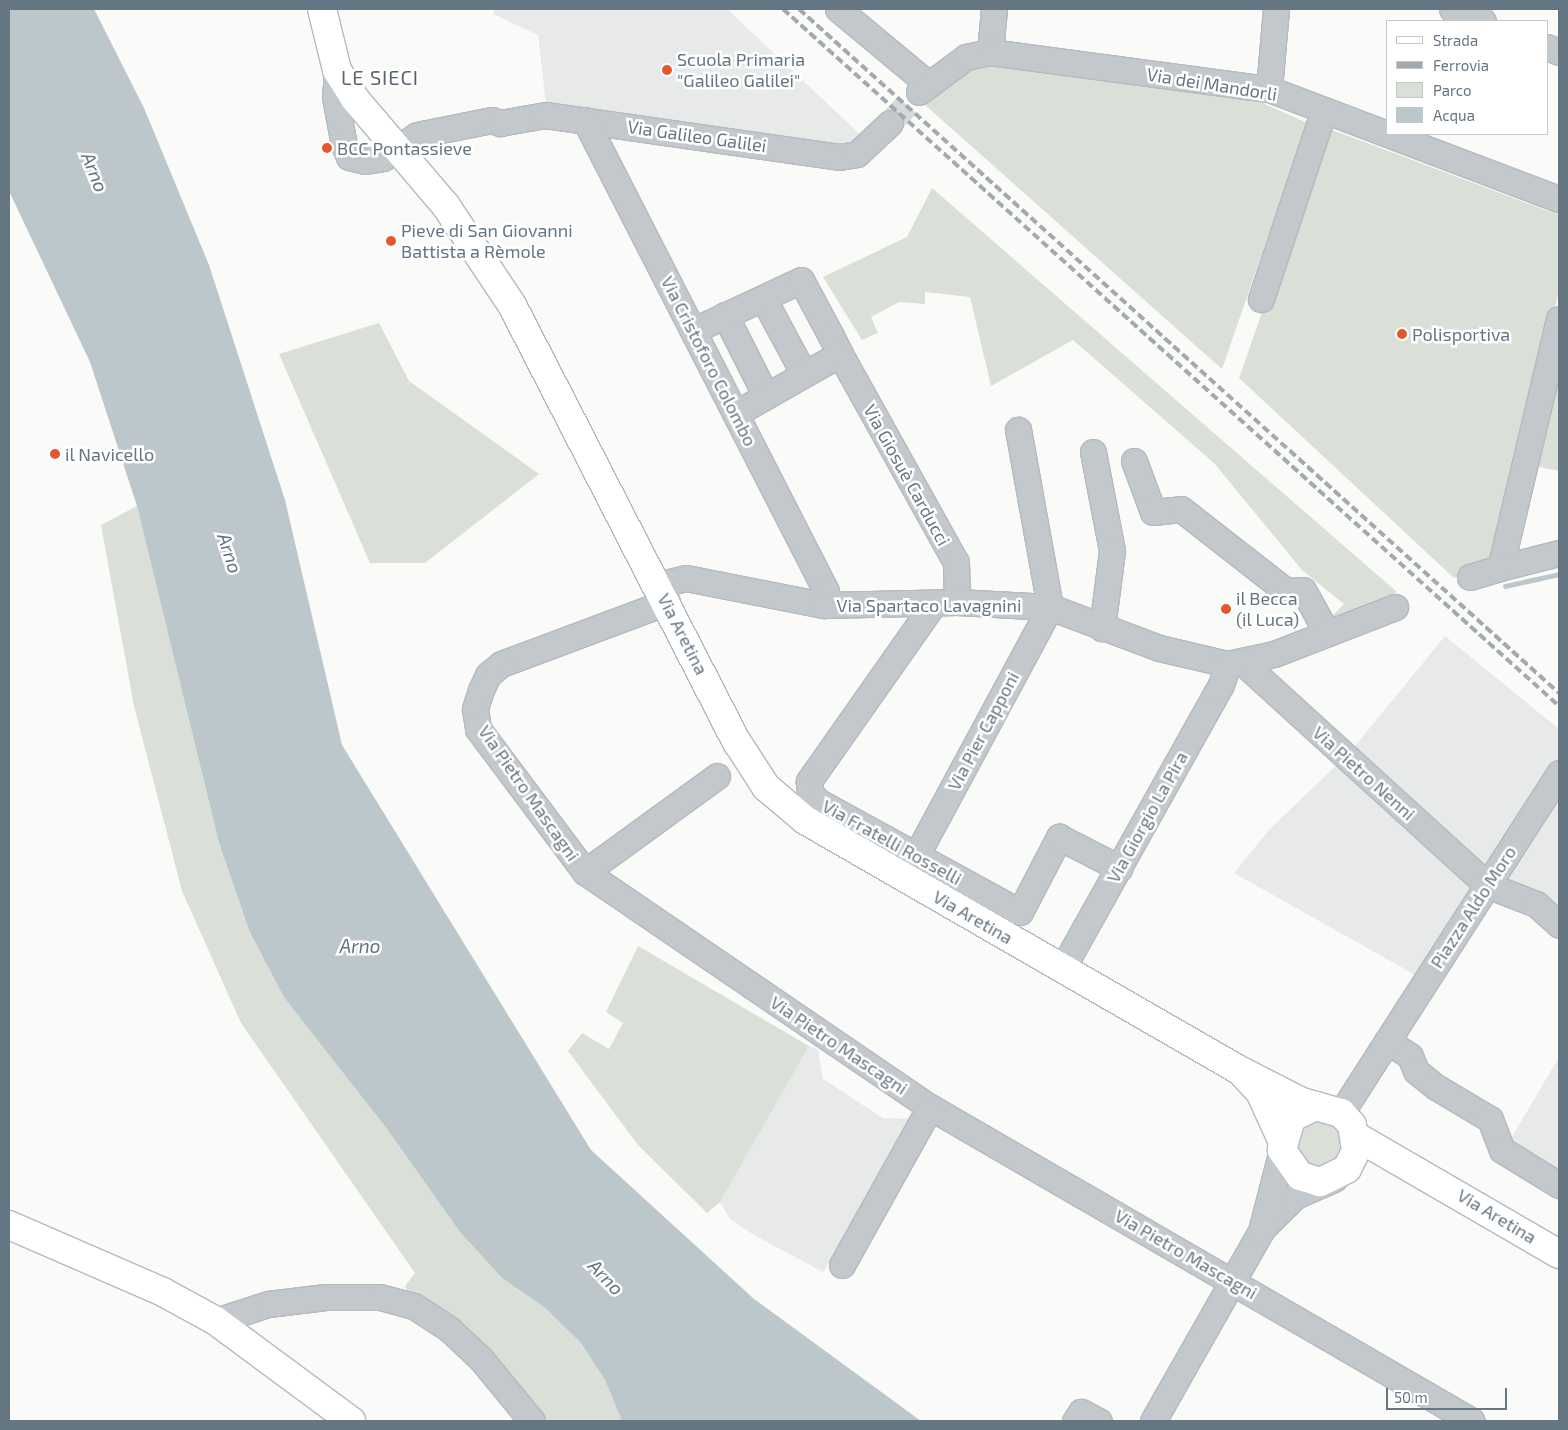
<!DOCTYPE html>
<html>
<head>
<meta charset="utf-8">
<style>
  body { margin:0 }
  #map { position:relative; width:1568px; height:1430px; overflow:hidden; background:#fafaf8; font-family:"Exo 2",sans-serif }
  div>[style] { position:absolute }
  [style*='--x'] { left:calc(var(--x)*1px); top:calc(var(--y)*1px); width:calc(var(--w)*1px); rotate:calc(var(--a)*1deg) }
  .built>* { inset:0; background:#e8e9e9 }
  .green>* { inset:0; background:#dadfd7 }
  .round { border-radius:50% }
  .water>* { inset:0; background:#bbc7cb }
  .stream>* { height:5px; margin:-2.5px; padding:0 2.5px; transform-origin:2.5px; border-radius:2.5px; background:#bbc7cb }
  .minor-tunnel>* { height:25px; margin-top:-12.5px; transform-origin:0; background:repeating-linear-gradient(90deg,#d5d9db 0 25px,transparent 0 37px) }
  .roads { filter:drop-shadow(1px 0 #b5babe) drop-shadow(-1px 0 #b5babe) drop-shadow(0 1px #b5babe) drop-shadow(0 -1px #b5babe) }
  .minor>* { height:25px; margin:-12.5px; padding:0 12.5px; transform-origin:12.5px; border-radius:12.5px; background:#c3c8cc }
  .major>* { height:28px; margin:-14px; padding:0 14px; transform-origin:14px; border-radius:14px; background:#fff }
  .rail>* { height:4px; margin-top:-2px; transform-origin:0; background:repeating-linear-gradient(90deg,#a2aab0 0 8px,transparent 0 12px) }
  .dots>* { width:14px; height:14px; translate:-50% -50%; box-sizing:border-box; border:2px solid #fff; border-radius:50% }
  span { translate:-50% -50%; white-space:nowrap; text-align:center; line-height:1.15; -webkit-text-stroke:5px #fff; paint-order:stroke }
  .poi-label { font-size:18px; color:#657683 }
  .left { translate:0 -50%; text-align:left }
  .street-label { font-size:18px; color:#657683 }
  .water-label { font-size:19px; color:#60757c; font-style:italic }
  .quarter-label { font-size:20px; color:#57646e; letter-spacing:1px }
  .frame { position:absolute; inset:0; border:10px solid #657683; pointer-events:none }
  .legend { position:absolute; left:1386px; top:20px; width:162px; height:115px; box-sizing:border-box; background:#fff; border:1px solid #c1c8cd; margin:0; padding:6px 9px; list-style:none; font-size:15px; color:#657683 }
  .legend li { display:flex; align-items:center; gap:10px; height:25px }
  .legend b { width:25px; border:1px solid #c1c8cd }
  .scale { position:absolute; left:1386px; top:1388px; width:121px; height:22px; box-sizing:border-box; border:2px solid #657683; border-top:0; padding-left:6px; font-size:15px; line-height:18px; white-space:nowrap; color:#657683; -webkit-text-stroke:4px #fff; paint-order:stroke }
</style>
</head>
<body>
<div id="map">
  <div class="built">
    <div style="clip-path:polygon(495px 9px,727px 9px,865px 139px,810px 148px,546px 104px,538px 35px,493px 14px)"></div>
    <div style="clip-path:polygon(1445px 636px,1559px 729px,1559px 912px,1480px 870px,1417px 976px,1234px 873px,1269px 830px,1351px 751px)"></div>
    <div style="clip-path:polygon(809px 1046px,818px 1050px,823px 1079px,883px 1118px,915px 1119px,823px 1272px,754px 1235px,730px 1219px,720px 1202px)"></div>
    <div style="clip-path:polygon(1559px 1057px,1559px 1172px,1509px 1142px)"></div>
  </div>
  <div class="green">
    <div style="clip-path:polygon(990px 62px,1256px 100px,1307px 123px,1222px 369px,924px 104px,974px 66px)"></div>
    <div style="clip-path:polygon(1327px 128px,1559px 215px,1559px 290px,1496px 564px,1454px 578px,1239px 378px)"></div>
    <div style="clip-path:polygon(932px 188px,1397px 592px,1389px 601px,1337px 622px,1333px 615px,1344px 604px,1302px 570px,1214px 463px,1073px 340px,991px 386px,970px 297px,925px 292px,925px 304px,899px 302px,871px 317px,878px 333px,862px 340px,823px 277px,907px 237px)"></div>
    <div style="clip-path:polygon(379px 323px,409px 381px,539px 474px,425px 563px,370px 563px,279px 354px)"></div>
    <div style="clip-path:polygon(1559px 359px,1559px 471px,1534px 466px)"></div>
    <div style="clip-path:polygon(137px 506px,219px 843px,249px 930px,460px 1232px,502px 1278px,544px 1307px,581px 1343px,605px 1380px,622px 1421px,532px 1421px,414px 1306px,405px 1286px,415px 1273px,241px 1023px,182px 891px,134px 706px,101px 525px)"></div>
    <div style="clip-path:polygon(638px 946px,809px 1046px,720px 1202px,707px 1213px,638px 1145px,568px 1051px,582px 1033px,609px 1049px,623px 1023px,606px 1012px)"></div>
    <div class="round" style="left:1295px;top:1120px;width:48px;height:48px"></div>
  </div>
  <div class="water">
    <div style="clip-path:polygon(9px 9px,94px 9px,144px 108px,209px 265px,285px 500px,342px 745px,591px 1150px,754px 1299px,921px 1421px,622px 1421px,605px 1380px,581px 1343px,544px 1307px,502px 1278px,460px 1232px,388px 1130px,284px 997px,249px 930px,219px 843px,137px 506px,90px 362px,9px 191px)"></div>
  </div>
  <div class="stream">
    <div style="--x:1505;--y:586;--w:55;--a:-12.5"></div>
  </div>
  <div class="minor-tunnel">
    <div style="--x:890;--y:123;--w:42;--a:-46.9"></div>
  </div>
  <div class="roads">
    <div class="minor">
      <div style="--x:838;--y:9;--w:116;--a:39.7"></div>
      <div style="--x:1452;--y:9;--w:33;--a:21"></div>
      <div style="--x:1547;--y:47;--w:13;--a:23"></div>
      <div style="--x:990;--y:52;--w:43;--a:-84.7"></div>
      <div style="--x:337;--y:70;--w:27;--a:94"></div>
      <div style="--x:335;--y:97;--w:49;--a:79.4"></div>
      <div style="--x:344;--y:145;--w:13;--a:67"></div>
      <div style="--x:349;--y:157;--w:16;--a:14"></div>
      <div style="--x:365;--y:161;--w:18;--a:-9"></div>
      <div style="--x:383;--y:158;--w:41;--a:-34.1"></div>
      <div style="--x:417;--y:135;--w:76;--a:-11.3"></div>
      <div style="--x:492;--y:120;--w:9;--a:21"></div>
      <div style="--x:500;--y:123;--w:46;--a:-10.1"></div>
      <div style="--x:545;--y:115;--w:297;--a:8.1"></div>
      <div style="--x:839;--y:157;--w:18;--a:-9"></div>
      <div style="--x:857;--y:154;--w:45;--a:-43.2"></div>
      <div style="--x:1269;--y:89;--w:80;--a:-85"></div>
      <div style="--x:919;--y:92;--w:59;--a:-36.7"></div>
      <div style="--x:966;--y:57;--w:25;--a:-12"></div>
      <div style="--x:990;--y:52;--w:281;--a:7.6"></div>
      <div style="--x:1269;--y:89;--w:310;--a:20.8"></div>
      <div style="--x:585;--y:120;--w:529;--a:62.9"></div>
      <div style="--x:826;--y:591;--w:14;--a:98"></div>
      <div style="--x:763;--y:298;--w:86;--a:61.7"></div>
      <div style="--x:1261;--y:299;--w:199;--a:-71.6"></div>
      <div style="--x:725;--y:315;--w:91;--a:63.2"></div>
      <div style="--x:1559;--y:319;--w:256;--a:103.3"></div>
      <div style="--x:1500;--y:568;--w:61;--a:-14.3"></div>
      <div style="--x:694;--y:330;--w:118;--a:-25"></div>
      <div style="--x:801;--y:280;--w:64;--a:61.8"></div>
      <div style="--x:831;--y:336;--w:20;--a:63"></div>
      <div style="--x:840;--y:354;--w:120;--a:150.4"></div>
      <div style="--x:840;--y:354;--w:238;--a:60.9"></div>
      <div style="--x:956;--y:562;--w:40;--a:88.6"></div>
      <div style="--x:1093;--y:452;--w:101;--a:79.1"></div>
      <div style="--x:1112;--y:551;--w:78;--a:97.4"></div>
      <div style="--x:1134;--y:461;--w:54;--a:69.6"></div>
      <div style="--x:1153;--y:512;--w:28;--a:-6"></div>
      <div style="--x:1181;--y:509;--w:133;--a:38"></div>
      <div style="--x:1286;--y:591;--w:17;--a:-3"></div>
      <div style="--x:1303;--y:590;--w:49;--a:60.8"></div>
      <div style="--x:1470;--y:577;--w:31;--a:-17"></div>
      <div style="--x:658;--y:585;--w:29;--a:-14"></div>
      <div style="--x:686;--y:578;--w:141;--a:11.1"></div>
      <div style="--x:824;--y:605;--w:133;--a:-1.3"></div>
      <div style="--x:957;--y:602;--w:93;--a:3.1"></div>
      <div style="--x:1050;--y:607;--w:116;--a:20.6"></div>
      <div style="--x:1159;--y:648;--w:71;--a:13.1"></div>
      <div style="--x:1228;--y:664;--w:47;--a:-12.3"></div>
      <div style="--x:1274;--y:654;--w:130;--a:-21.2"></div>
      <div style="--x:667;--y:602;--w:177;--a:159.5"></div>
      <div style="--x:501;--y:664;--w:17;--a:140"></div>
      <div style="--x:488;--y:675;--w:17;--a:115"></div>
      <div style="--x:481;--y:690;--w:20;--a:108"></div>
      <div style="--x:475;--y:709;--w:20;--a:81"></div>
      <div style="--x:478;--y:729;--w:179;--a:53.2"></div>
      <div style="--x:585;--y:872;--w:417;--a:34.3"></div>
      <div style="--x:930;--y:1107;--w:626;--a:30.09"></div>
      <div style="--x:934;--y:603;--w:218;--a:125.1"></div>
      <div style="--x:809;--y:781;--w:11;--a:85"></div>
      <div style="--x:810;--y:792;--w:11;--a:52"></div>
      <div style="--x:817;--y:801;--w:231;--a:28.7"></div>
      <div style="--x:1020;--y:912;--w:85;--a:-62.5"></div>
      <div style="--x:1059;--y:837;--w:68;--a:27.3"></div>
      <div style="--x:1241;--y:661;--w:333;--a:42.3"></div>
      <div style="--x:1487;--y:885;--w:53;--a:21.2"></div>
      <div style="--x:1536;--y:904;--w:31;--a:42"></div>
      <div style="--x:916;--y:856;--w:283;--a:-61.7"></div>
      <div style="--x:1050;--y:607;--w:180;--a:-100.2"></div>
      <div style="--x:585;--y:872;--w:163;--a:-36"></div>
      <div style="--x:1062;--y:969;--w:325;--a:-60.8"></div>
      <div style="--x:1221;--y:685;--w:22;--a:-72"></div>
      <div style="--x:1387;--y:1041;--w:27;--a:33"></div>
      <div style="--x:1410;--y:1056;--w:16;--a:68"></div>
      <div style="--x:1416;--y:1071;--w:26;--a:39"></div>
      <div style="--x:1436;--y:1087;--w:63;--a:30.7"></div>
      <div style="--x:1490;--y:1119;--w:33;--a:69"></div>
      <div style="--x:1502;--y:1150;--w:67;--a:31.6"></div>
      <div style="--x:1341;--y:1113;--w:404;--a:-57.3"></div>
      <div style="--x:1265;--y:1226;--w:42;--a:-45"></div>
      <div style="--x:1295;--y:1196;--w:43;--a:-23.6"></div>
      <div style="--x:842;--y:1265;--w:181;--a:-60.9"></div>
      <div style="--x:216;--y:1321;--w:55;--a:-18.1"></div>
      <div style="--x:268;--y:1304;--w:58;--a:-6.9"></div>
      <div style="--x:326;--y:1297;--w:54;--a:0"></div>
      <div style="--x:380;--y:1297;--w:35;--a:15"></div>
      <div style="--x:414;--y:1306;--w:42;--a:33.3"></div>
      <div style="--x:449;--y:1329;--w:44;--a:43.2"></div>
      <div style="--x:481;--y:1359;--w:80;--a:50.6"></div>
      <div style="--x:1075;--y:1421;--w:11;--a:-56"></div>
      <div style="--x:1081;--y:1412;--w:20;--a:27"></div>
      <div style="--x:1153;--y:1421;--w:219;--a:-60.4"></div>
      <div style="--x:1261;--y:1231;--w:84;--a:-75.5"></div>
    </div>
    <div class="major">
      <div style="--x:322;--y:9;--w:63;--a:76.2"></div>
      <div style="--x:337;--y:70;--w:34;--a:58"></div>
      <div style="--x:355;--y:99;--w:140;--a:49.6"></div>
      <div style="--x:446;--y:206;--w:119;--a:56.3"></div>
      <div style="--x:512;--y:305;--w:492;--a:62.8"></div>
      <div style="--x:737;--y:742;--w:54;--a:57.2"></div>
      <div style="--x:766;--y:787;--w:51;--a:40.2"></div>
      <div style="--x:805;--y:820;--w:501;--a:29.94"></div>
      <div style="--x:1239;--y:1070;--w:71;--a:26.9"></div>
      <div style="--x:1302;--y:1102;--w:41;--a:15.8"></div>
      <div style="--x:1341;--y:1113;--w:16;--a:47"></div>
      <div style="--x:1352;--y:1125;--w:26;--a:81"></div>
      <div style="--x:1356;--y:1151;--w:20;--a:117"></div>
      <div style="--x:1347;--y:1169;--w:30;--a:154"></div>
      <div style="--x:1320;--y:1182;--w:21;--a:-163"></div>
      <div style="--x:1300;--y:1176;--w:32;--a:-125"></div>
      <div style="--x:1282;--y:1150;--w:33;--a:-74"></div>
      <div style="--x:1291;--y:1118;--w:28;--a:-26"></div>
      <div style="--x:1244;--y:1075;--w:23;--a:47"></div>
      <div style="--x:1260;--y:1092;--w:53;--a:65.4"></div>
      <div style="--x:1357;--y:1137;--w:233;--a:30.1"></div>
      <div style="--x:9;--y:1225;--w:168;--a:23.5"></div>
      <div style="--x:163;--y:1292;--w:60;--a:28.7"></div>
      <div style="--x:216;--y:1321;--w:168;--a:36.5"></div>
    </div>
  </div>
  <div class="rail">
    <div style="--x:783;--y:9;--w:1043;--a:41.93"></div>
    <div style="--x:799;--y:9;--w:1022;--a:41.99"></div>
  </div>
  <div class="dots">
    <div style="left:667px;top:70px;background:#e4572e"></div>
    <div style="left:327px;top:148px;background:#e4572e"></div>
    <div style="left:391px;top:241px;background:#e4572e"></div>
    <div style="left:1402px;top:334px;background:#e4572e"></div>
    <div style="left:55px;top:454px;background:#e4572e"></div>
    <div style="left:1226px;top:609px;background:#e4572e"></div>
  </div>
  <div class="poi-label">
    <span class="left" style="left:677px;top:70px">Scuola Primaria<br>"Galileo Galilei"</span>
    <span class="left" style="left:337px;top:148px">BCC Pontassieve</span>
    <span class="left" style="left:401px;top:241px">Pieve di San Giovanni<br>Battista a Rèmole</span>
    <span class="left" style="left:1412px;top:334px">Polisportiva</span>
    <span class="left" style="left:65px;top:454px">il Navicello</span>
    <span class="left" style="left:1236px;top:609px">il Becca<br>(il Luca)</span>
  </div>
  <div class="street-label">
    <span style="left:1212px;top:84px;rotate:9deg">Via dei Mandorli</span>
    <span style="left:697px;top:136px;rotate:8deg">Via Galileo Galilei</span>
    <span style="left:709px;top:361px;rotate:63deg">Via Cristoforo Colombo</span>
    <span style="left:907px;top:475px;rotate:61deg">Via Giosuè Carducci</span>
    <span style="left:929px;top:605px">Via Spartaco Lavagnini</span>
    <span style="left:683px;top:634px;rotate:63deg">Via Aretina</span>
    <span style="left:983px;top:731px;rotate:-62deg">Via Pier Capponi</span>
    <span style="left:1364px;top:773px;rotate:42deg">Via Pietro Nenni</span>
    <span style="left:529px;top:793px;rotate:55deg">Via Pietro Mascagni</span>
    <span style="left:1147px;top:817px;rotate:-61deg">Via Giorgio La Pira</span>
    <span style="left:892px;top:842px;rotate:29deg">Via Fratelli Rosselli</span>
    <span style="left:1473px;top:907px;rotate:-57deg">Piazza Aldo Moro</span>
    <span style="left:973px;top:917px;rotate:30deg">Via Aretina</span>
    <span style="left:839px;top:1045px;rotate:34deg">Via Pietro Mascagni</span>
    <span style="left:1497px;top:1216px;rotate:31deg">Via Aretina</span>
    <span style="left:1186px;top:1254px;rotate:30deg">Via Pietro Mascagni</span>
  </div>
  <div class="water-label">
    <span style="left:95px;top:172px;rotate:68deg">Arno</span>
    <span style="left:230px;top:553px;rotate:72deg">Arno</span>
    <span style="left:360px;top:946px">Arno</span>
    <span style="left:606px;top:1277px;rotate:46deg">Arno</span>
  </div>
  <div class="quarter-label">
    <span style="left:380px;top:77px">LE SIECI</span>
  </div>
  <div class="frame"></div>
  <ul class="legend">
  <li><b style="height:6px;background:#fff"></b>Strada</li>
  <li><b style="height:6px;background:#a2aab0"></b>Ferrovia</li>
  <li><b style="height:14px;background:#dadfd7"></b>Parco</li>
  <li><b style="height:14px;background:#bbc7cb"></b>Acqua</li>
  </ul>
  <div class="scale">50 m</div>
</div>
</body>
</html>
